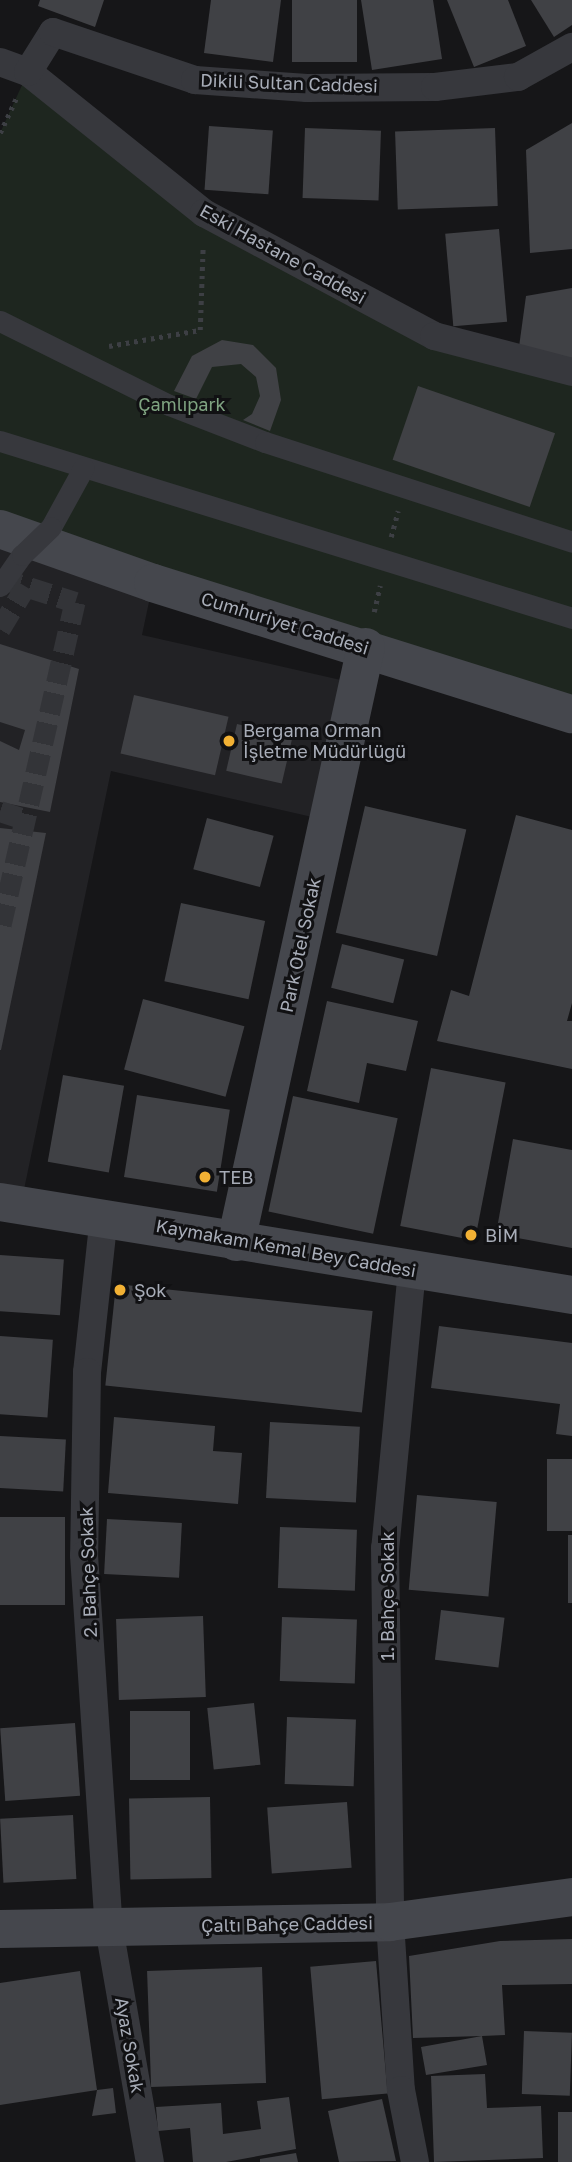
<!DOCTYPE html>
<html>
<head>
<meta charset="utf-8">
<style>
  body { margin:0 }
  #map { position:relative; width:572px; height:2162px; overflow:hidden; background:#161618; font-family:"Golos Text",sans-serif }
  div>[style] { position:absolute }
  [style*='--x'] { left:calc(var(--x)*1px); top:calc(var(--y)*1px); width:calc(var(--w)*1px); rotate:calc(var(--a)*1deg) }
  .built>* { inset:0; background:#222225 }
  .green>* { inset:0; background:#1e261f }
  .building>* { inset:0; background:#404145; transform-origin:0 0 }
  .pedestrian-tunnel>* { height:21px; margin-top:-10.5px; transform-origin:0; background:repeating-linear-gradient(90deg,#333438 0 21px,transparent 0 31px) }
  .path>* { height:4.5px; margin-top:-2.25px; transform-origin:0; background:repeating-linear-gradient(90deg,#3d3f44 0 3.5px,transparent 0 8.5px) }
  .pedestrian>* { height:21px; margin:-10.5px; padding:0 10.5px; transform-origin:10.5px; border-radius:10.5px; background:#37383d }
  .minor>* { height:28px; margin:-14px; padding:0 14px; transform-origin:14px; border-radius:14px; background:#37383d }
  .secondary>* { height:38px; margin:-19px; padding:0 19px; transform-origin:19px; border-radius:19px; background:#45474d }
  .pedestrian-bridge>* { height:21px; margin:-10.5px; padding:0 10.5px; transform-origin:10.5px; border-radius:10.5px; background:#37383d }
  .dots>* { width:19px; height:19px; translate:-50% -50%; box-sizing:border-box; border:4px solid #111113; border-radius:50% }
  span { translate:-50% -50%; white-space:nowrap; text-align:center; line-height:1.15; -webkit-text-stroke:6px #111113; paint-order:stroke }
  .street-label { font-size:18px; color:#a8adb8 }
  .park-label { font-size:18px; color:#7fa381 }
  .poi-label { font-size:18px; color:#a8adb8 }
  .left { translate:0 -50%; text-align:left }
</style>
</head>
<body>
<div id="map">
  <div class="built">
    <div style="clip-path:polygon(0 529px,153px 583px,142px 635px,354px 683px,321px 819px,111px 771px,21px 1204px,0 1202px)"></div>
  </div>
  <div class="green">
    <div style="clip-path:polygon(28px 72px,204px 213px,434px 336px,572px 372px,572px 713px,0 529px,0 133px)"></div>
  </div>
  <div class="building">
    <div style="clip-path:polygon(40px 0,104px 0,95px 27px,38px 6px)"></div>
    <div style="clip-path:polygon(211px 0,281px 0,273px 62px,204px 53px)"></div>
    <div style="left:292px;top:0;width:65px;height:62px"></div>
    <div style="clip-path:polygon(361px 0,433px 0,442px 59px,372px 70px)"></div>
    <div style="clip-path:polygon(447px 0,508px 0,526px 46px,474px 67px)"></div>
    <div style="clip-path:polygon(531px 0,572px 0,572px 25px,554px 37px)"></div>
    <div style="clip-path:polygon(572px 123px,572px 249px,530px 253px,526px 150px)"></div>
    <div style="left:209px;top:126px;width:64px;height:64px;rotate:4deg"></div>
    <div style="left:305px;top:128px;width:76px;height:70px;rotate:2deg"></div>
    <div style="left:495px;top:128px;width:78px;height:100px;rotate:88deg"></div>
    <div style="left:499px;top:229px;width:93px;height:54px;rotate:85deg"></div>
    <div style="clip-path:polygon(572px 288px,572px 360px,519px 347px,526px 296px)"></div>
    <div style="clip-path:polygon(222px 340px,253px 345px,276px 368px,281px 400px,270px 431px,243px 420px,252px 414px,260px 396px,256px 377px,241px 364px,212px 367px,196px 399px,174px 391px,192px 356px)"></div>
    <div style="left:418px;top:386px;width:145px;height:78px;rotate:19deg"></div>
    <div style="clip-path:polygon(0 644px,79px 669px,50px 812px,0 802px,0 741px,19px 750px,25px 730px,0 722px)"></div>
    <div style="left:134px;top:695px;width:97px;height:60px;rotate:13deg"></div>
    <div style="left:237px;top:724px;width:57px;height:48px;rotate:13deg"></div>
    <div style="left:365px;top:806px;width:104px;height:130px;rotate:13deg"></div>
    <div style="clip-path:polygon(516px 815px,572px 830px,572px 1003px,567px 1021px,572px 1021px,572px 1069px,437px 1041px,451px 990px,469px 996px)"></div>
    <div style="left:207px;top:818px;width:69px;height:53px;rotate:15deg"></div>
    <div style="clip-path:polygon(0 828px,46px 833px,1px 1050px,0 1050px)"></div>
    <div style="left:181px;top:903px;width:86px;height:80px;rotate:12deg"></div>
    <div style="left:342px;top:944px;width:64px;height:45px;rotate:14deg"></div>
    <div style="left:143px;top:999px;width:105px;height:73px;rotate:15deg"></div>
    <div style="clip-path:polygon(327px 1001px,418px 1021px,406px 1071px,367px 1063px,359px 1103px,307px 1091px)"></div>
    <div style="left:431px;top:1068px;width:76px;height:161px;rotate:11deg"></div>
    <div style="left:63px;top:1075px;width:62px;height:88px;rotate:10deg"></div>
    <div style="left:137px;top:1095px;width:94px;height:83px;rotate:9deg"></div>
    <div style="left:293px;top:1096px;width:107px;height:118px;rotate:12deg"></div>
    <div style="clip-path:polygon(513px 1139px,572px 1150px,572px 1248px,496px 1234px)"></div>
    <div style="left:0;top:1255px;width:64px;height:56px;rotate:4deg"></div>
    <div style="left:116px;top:1284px;width:258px;height:102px;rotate:6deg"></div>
    <div style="clip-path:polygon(439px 1326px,572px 1343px,572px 1436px,556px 1434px,560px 1404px,431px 1388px)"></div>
    <div style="left:0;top:1336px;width:53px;height:78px;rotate:4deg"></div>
    <div style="clip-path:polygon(114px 1417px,215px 1426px,213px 1451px,242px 1453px,238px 1504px,108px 1493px)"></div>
    <div style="left:270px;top:1422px;width:90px;height:76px;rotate:3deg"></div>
    <div style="left:0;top:1436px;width:66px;height:52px;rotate:3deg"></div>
    <div style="left:547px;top:1459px;width:25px;height:72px"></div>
    <div style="left:417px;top:1495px;width:80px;height:95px;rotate:5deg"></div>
    <div style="left:0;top:1517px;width:65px;height:88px"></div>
    <div style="left:107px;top:1519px;width:75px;height:55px;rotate:3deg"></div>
    <div style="left:280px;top:1527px;width:77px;height:61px;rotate:2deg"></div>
    <div style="left:568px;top:1535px;width:4px;height:68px"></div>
    <div style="left:441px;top:1610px;width:64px;height:50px;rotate:7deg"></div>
    <div style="left:203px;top:1616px;width:81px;height:87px;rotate:88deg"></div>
    <div style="left:282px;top:1617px;width:75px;height:64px;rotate:2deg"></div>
    <div style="left:254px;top:1703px;width:62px;height:47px;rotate:84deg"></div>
    <div style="left:130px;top:1711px;width:60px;height:69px"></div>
    <div style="left:287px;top:1717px;width:69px;height:67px;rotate:2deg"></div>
    <div style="left:75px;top:1723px;width:73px;height:75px;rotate:86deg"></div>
    <div style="left:210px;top:1797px;width:81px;height:81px;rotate:89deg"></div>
    <div style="left:347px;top:1802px;width:66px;height:80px;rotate:86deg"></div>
    <div style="left:73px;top:1815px;width:64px;height:73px;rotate:87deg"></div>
    <div style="clip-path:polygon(572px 1939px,572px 1984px,502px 1985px,505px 2035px,482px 2036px,487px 2065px,426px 2075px,421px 2047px,482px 2036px,413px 2038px,409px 1956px,500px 1941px)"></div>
    <div style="left:376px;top:1961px;width:133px;height:66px;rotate:85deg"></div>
    <div style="left:262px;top:1967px;width:116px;height:115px;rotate:88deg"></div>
    <div style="clip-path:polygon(80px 1971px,97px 2090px,0 2105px,0 1983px)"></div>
    <div style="left:524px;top:2031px;width:48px;height:63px;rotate:2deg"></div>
    <div style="clip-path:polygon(485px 2074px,487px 2108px,541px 2106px,543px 2158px,434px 2162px,431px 2076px)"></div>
    <div style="clip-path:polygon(113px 2088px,116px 2113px,92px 2116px,97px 2090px)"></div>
    <div style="clip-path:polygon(289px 2097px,296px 2149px,226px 2162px,193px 2162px,190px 2128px,158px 2131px,156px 2107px,221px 2103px,223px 2134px,261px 2129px,257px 2101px)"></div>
    <div style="clip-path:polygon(382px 2099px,396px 2161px,339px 2162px,328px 2111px)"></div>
    <div style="left:558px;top:2112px;width:14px;height:50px"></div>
    <div style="clip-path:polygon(296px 2153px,298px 2162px,260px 2162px,260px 2159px)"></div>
  </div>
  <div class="pedestrian-tunnel">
    <div style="--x:0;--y:578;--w:79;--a:17.7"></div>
    <div style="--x:75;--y:602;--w:336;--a:102.9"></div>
    <div style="--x:0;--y:629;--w:50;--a:-58.8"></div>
    <div style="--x:0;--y:811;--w:28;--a:18"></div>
  </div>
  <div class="path">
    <div style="--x:0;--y:133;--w:38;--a:-65"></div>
    <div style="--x:109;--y:346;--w:92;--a:-10"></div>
    <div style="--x:200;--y:330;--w:84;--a:-88"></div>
    <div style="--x:391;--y:537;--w:27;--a:-75"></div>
    <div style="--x:374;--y:612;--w:27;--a:-77"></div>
  </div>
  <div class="pedestrian">
    <div style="--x:0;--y:321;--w:189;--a:26.4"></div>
    <div style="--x:169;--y:405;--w:103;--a:21.1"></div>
    <div style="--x:265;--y:442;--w:323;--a:18"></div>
    <div style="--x:0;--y:441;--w:599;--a:17.19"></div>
    <div style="--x:51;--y:527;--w:68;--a:-61.2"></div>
  </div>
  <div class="minor">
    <div style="--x:0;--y:62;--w:30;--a:20"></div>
    <div style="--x:28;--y:72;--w:226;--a:38.7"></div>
    <div style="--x:204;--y:213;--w:261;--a:28.1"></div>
    <div style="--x:434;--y:336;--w:143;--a:14.6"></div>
    <div style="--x:28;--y:72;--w:47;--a:-58"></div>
    <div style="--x:53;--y:32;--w:150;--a:18.7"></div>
    <div style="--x:195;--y:80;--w:112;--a:4.1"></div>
    <div style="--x:307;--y:88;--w:128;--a:-0.4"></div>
    <div style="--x:435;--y:87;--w:84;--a:-6.9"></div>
    <div style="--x:518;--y:77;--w:62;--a:-29.1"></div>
    <div style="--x:104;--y:1216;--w:157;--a:96.2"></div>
    <div style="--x:87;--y:1372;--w:183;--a:90.9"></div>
    <div style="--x:84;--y:1555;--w:374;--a:86.2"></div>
    <div style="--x:109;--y:1928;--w:238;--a:80.1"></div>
    <div style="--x:412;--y:1270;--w:279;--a:95.5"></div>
    <div style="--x:385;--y:1548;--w:374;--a:89.2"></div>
    <div style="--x:390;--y:1922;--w:168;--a:86.3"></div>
    <div style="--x:401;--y:2090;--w:73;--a:79"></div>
  </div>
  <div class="secondary">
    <div style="--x:0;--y:529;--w:162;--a:19.4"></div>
    <div style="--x:153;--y:583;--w:439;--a:17.4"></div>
    <div style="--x:0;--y:1202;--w:580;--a:9.23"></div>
    <div style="--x:236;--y:1242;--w:609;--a:-77.68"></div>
    <div style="--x:0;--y:1929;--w:390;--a:-1"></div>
    <div style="--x:390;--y:1922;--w:184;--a:-7.8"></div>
  </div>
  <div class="pedestrian-bridge">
    <div style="--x:0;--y:586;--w:38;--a:-55"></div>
    <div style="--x:22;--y:555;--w:40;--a:-44"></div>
  </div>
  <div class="dots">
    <div style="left:229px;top:741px;background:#f2b134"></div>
    <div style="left:205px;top:1177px;background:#f2b134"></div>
    <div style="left:471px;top:1235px;background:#f2b134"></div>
    <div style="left:120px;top:1290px;background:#f2b134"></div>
  </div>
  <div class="street-label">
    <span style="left:289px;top:83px;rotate:2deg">Dikili Sultan Caddesi</span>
    <span style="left:283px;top:254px;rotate:29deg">Eski Hastane Caddesi</span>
    <span style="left:285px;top:623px;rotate:17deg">Cumhuriyet Caddesi</span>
    <span style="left:300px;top:945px;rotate:-78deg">Park Otel Sokak</span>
    <span style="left:286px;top:1248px;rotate:10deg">Kaymakam Kemal Bey Caddesi</span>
    <span style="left:88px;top:1572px;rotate:-92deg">2. Bahçe Sokak</span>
    <span style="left:387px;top:1596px;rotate:-90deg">1. Bahçe Sokak</span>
    <span style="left:287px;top:1924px;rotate:-1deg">Çaltı Bahçe Caddesi</span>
    <span style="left:130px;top:2045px;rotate:80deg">Ayaz Sokak</span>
  </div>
  <div class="park-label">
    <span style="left:182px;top:404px">Çamlıpark</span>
  </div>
  <div class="poi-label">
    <span class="left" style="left:243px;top:741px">Bergama Orman<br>İşletme Müdürlüğü</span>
    <span class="left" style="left:219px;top:1177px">TEB</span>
    <span class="left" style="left:485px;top:1235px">BİM</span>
    <span class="left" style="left:134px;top:1290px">Şok</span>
  </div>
</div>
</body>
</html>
